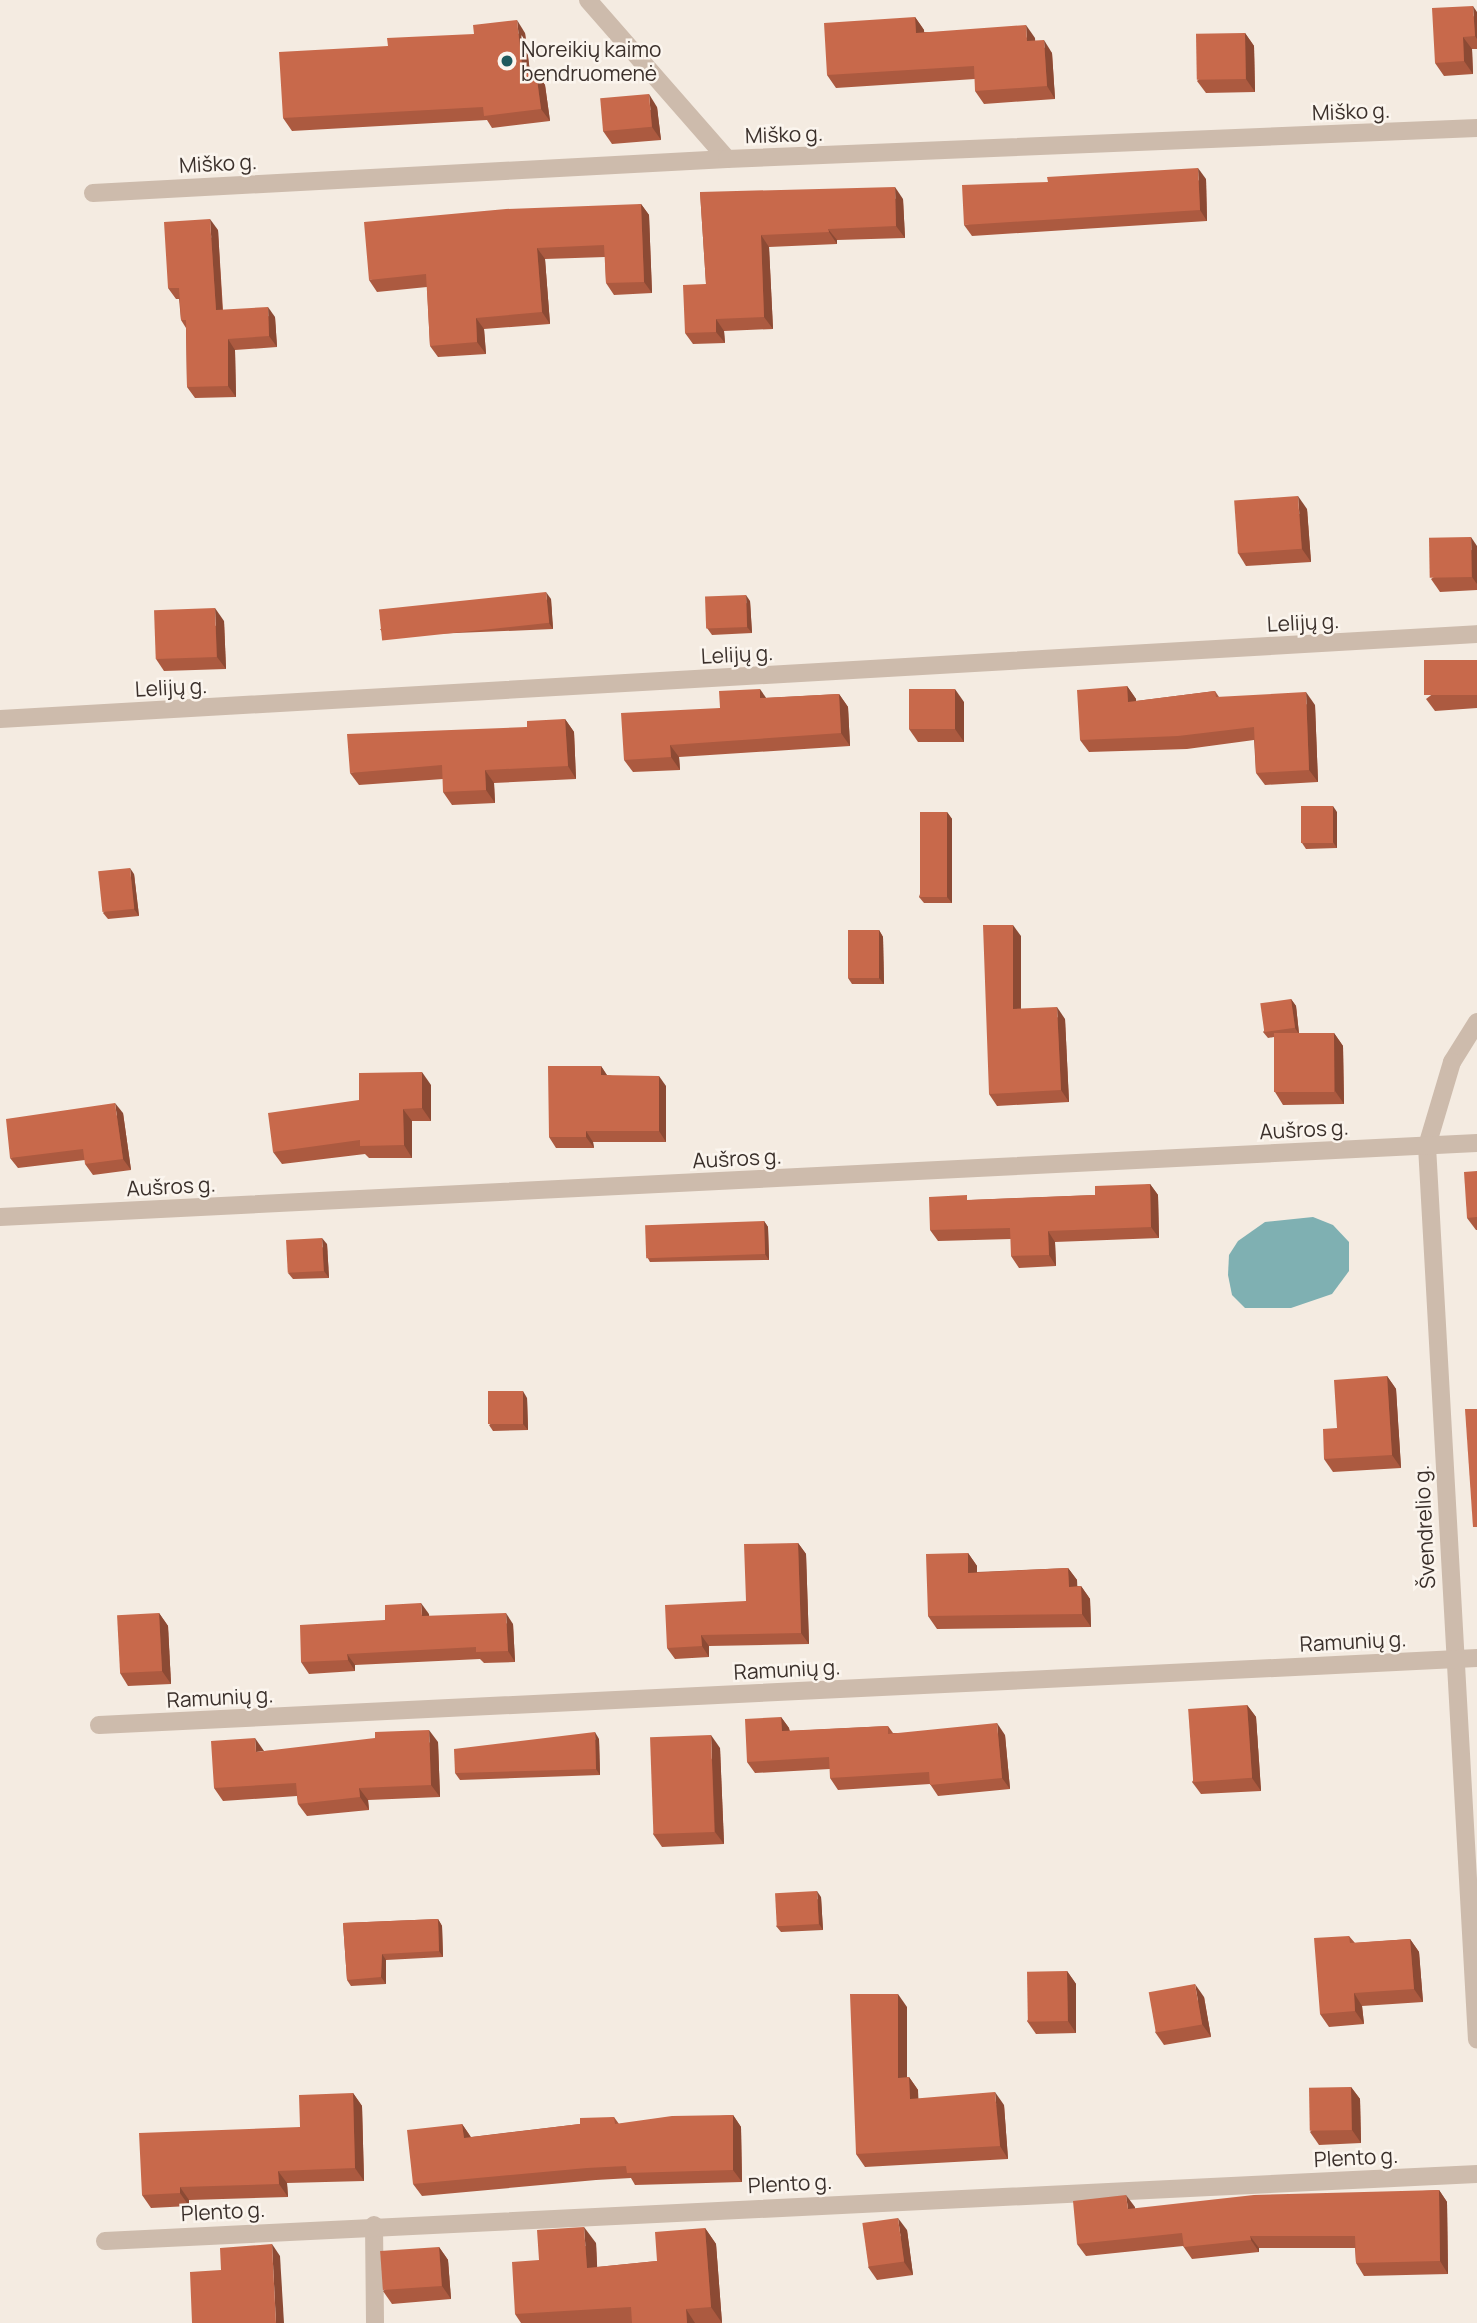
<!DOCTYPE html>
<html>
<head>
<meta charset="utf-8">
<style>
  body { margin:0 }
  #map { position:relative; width:1477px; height:2323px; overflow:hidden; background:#f4ebe1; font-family:Manrope,sans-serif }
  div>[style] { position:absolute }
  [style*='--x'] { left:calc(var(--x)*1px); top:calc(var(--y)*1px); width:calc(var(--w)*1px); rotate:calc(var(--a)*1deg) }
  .water>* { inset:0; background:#7fb0b2 }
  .minor>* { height:18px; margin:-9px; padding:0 9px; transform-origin:9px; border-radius:9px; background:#cdbbac }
  .wall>* { inset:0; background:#ac5a40 }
  .shaded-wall>* { inset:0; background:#8c4a34 }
  .building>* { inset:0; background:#c8694b; transform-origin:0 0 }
  .dots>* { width:19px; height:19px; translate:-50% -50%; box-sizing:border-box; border:4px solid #fbf5ee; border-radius:50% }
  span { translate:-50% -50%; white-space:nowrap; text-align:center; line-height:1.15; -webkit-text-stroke:5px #fbf5ee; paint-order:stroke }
  .poi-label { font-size:21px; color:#3b302b }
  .left { translate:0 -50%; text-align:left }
  .street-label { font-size:21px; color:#3b302b }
</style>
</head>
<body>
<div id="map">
  <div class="water">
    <div style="clip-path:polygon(1313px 1217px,1333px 1225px,1349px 1242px,1349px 1271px,1332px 1294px,1291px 1308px,1245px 1308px,1232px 1295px,1228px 1275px,1229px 1255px,1238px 1241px,1265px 1222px)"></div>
  </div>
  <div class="minor">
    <div style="--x:588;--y:0;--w:211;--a:48.8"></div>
    <div style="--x:93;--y:193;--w:635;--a:-3.07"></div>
    <div style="--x:727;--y:159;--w:751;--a:-2.37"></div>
    <div style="--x:0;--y:719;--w:1479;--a:-3.29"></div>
    <div style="--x:1477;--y:1022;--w:47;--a:122"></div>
    <div style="--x:1452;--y:1062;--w:88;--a:106.6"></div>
    <div style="--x:1427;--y:1146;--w:895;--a:86.8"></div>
    <div style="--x:0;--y:1217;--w:1479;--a:-2.87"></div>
    <div style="--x:99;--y:1725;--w:1380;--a:-2.78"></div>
    <div style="--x:374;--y:2225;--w:98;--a:89.4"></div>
    <div style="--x:105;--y:2241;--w:1374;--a:-2.8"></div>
  </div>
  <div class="wall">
    <div style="clip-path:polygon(1477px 12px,1477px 49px,1472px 49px,1473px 74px,1444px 76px,1435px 63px)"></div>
    <div style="clip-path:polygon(915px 17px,924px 30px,924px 32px,1035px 38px,1035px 41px,1052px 53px,1055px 99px,984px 104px,975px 91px,975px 79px,836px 88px,827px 75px)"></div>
    <div style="clip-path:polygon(525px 33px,530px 73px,536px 72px,545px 85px,550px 121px,492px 128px,487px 120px,292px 131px,283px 118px,388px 46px)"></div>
    <div style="clip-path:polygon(1245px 33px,1254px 46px,1255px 92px,1206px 93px,1197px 81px)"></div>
    <div style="clip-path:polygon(657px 107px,661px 140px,612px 144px,603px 131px)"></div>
    <div style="clip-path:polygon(1206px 179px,1207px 221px,972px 236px,964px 225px)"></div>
    <div style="clip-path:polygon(700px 192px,903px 199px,905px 238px,837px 240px,837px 244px,769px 247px,773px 329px,724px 331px,725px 343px,693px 344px,685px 333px,706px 284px)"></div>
    <div style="clip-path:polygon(641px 204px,649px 215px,652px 293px,614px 295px,606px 283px,605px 257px,545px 259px,550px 324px,484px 329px,486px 354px,438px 357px,430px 346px,427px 287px,377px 292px,369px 280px)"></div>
    <div style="clip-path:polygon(218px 230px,223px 310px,275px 317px,277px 347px,235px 350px,236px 397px,195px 398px,187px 387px,186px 328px,181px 320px,179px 299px,176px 299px,168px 288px)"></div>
    <div style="clip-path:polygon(1307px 509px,1311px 562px,1246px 566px,1238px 553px)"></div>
    <div style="clip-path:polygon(1477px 546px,1477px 590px,1440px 592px,1431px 579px)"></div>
    <div style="clip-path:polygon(551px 599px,553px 629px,385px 636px,380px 629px)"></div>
    <div style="clip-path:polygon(750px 601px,752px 633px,712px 635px,707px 628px)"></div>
    <div style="clip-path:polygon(224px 621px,226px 669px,164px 671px,156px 659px)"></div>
    <div style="clip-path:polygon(1477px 660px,1477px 708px,1435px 711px,1426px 699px)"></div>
    <div style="clip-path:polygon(1127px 686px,1136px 699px,1136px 701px,1215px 691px,1219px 697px,1315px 705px,1318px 782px,1265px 785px,1256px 773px,1254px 740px,1187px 749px,1089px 752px,1080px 740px)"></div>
    <div style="clip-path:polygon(839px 694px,848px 707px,850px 746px,679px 757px,680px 770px,633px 772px,624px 760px,720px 708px,766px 698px)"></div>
    <div style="clip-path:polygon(964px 702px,964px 742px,918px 742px,909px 729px)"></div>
    <div style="clip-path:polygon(565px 719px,574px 732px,576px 779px,494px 783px,495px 803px,452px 805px,443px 792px,443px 779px,359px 785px,350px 773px,527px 727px)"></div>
    <div style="clip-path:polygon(947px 812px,952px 819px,952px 903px,924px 903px,919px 897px)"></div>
    <div style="clip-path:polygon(1337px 812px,1337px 848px,1306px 849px,1302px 843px)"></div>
    <div style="clip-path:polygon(134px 874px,139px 916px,108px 919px,103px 913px)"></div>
    <div style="clip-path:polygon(879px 930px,883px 937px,884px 984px,852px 984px,848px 978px)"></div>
    <div style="clip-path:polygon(1021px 936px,1021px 1009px,1065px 1019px,1069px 1102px,997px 1106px,989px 1094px)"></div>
    <div style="clip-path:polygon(1291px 999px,1296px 1006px,1299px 1033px,1334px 1033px,1343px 1046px,1344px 1104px,1283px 1105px,1275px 1092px,1274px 1037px,1268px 1038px,1263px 1032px)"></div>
    <div style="clip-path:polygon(601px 1066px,607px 1075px,666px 1086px,666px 1142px,593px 1142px,594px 1148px,556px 1148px,549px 1137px)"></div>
    <div style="clip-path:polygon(431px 1085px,431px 1121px,412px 1121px,412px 1158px,369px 1158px,365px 1154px,282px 1164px,273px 1152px)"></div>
    <div style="clip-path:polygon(123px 1113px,131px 1170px,93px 1175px,85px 1164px,85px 1160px,18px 1168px,10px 1158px)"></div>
    <div style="clip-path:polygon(1477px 1171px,1477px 1230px,1476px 1230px,1467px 1218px)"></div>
    <div style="clip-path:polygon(1150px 1184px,1158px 1195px,1159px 1238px,1055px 1242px,1056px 1266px,1019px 1268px,1011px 1256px,1011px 1239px,938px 1241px,930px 1230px,971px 1200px,1095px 1195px)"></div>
    <div style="clip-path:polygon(764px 1221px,768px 1227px,769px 1260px,650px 1262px,646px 1255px)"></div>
    <div style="clip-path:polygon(327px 1244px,329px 1278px,293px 1279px,288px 1273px)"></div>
    <div style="clip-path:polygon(1387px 1376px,1396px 1389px,1401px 1468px,1333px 1472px,1324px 1459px,1337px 1428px)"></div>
    <div style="clip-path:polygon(527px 1398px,528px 1430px,493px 1431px,489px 1425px)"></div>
    <div style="clip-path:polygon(798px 1543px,806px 1554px,809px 1644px,709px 1646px,709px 1657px,675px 1659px,667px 1648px,746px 1601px)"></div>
    <div style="clip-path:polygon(968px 1553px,977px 1566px,977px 1572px,1068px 1568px,1077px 1580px,1077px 1586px,1081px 1586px,1090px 1599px,1091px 1627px,937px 1629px,928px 1616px)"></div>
    <div style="clip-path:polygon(159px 1613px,168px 1626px,171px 1684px,128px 1686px,120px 1673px)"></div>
    <div style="clip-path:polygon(429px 1614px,429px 1616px,513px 1624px,515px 1662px,484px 1663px,480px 1659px,355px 1665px,355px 1671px,309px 1674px,301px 1662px,385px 1620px)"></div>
    <div style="clip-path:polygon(1247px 1705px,1256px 1717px,1261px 1791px,1201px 1794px,1192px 1782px)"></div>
    <div style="clip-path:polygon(781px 1717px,789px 1728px,790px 1731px,888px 1726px,893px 1733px,1005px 1735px,1010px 1789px,938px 1796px,930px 1784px,838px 1790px,830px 1778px,830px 1769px,755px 1773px,747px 1762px)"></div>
    <div style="clip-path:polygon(599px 1739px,600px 1775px,460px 1780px,455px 1773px)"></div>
    <div style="clip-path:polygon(438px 1742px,440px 1797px,368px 1800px,369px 1810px,307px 1816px,298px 1804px,297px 1796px,223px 1801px,214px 1788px,264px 1751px)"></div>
    <div style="clip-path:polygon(720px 1748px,724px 1844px,662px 1847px,653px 1834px)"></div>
    <div style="clip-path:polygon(821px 1897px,823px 1930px,781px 1932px,776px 1926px)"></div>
    <div style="clip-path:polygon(438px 1919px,442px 1926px,443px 1957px,386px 1960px,386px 1984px,351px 1986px,347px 1980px,343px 1923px)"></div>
    <div style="clip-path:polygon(1349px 1936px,1355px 1943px,1410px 1939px,1419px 1952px,1423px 2002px,1362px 2006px,1364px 2024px,1329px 2027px,1320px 2014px)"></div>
    <div style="clip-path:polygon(1067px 1971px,1076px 1984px,1076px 2033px,1036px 2034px,1027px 2021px)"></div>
    <div style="clip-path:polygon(1204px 1997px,1211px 2037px,1164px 2045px,1155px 2032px)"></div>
    <div style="clip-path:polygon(907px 2007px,907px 2077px,909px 2077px,918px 2090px,918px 2099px,1004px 2105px,1008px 2159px,865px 2167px,856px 2154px)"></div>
    <div style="clip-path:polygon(1351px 2087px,1360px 2099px,1361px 2143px,1319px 2145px,1310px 2132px)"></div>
    <div style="clip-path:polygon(353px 2093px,362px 2106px,364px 2181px,287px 2183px,288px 2197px,189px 2200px,189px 2206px,151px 2208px,142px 2195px,300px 2127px)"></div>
    <div style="clip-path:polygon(733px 2115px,741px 2127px,742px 2182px,635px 2185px,631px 2178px,596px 2180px,422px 2196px,413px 2184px,462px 2124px,471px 2137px,580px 2124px,614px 2117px,619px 2124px)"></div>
    <div style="clip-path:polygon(1439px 2190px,1447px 2202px,1448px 2274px,1364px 2276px,1356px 2263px,1355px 2248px,1259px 2248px,1259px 2252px,1192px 2259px,1183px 2246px,1086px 2256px,1077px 2244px,1135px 2207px,1135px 2209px)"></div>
    <div style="clip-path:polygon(705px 2228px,716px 2244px,722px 2323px,521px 2323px,515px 2314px,539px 2260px,596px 2243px,597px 2267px,657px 2261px)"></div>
    <div style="clip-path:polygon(907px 2230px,913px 2275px,877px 2280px,868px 2267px)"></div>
    <div style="clip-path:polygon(439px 2247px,448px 2260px,451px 2299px,392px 2304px,383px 2291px)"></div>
  </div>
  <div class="shaded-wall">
    <div style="clip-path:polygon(1473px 6px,1477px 12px,1477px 39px,1475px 36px)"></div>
    <div style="clip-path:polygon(915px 17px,924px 30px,925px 45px,916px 33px)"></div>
    <div style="clip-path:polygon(517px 20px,525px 33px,532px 87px,523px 74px)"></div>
    <div style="clip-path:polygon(1026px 25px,1035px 38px,1036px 54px,1027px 41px)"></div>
    <div style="clip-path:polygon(1245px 33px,1254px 46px,1255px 92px,1246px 79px)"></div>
    <div style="clip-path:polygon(1463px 37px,1472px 49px,1473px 74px,1464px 61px)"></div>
    <div style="clip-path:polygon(1044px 40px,1052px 53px,1055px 99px,1047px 86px)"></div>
    <div style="clip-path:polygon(536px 72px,545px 85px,550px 121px,541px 109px)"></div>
    <div style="clip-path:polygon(649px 94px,657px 107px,661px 140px,652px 127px)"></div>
    <div style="clip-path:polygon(1198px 168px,1206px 179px,1207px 221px,1200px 210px)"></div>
    <div style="clip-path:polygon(895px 187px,903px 199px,905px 238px,896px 226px)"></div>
    <div style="clip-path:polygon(641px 204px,649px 215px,652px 293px,644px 282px)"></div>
    <div style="clip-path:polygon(210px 219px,218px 230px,223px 321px,216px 310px)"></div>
    <div style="clip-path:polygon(828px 229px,837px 240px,837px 244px,829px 232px)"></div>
    <div style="clip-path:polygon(761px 235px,769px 247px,773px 329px,764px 317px)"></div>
    <div style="clip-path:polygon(537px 248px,545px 259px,550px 324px,542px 312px)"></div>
    <div style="clip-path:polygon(268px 307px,275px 317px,277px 347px,269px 336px)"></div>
    <div style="clip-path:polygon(476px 318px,484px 329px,486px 354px,477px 342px)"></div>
    <div style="clip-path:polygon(716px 319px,724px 331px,725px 343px,716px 332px)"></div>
    <div style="clip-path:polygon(228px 339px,235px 350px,236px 397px,228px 386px)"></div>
    <div style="clip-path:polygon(1298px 496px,1307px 509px,1311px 562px,1302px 549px)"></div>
    <div style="clip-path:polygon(1471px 537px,1477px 546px,1477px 584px,1472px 577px)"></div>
    <div style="clip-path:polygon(546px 592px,551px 599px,553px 629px,549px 623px)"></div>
    <div style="clip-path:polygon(746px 595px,750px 601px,752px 633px,747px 627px)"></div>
    <div style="clip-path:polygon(215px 608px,224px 621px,226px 669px,217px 657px)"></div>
    <div style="clip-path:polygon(1127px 686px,1136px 699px,1137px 715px,1128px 702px)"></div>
    <div style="clip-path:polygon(760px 689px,769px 702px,760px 698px)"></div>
    <div style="clip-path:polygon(955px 689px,964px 702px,964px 742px,955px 729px)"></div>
    <div style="clip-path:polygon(1306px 692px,1315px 705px,1318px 782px,1309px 770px)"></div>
    <div style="clip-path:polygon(839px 694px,848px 707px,850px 746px,841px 733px)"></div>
    <div style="clip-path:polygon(565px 719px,574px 732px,576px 779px,568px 766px)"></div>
    <div style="clip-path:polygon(670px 745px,679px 757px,680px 770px,671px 757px)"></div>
    <div style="clip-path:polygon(485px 770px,494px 783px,495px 803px,486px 790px)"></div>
    <div style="clip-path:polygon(1333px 806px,1337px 812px,1337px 848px,1333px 842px)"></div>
    <div style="clip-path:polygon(947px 812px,952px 819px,952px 903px,947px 897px)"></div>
    <div style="clip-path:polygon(130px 868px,134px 874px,139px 916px,134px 909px)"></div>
    <div style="clip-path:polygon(1013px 925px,1021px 936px,1021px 1021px,1013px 1009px)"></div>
    <div style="clip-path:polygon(879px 930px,883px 937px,884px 984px,879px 978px)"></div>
    <div style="clip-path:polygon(1291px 999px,1296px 1006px,1299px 1034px,1295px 1028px)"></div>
    <div style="clip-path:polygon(1057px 1007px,1065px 1019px,1069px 1102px,1061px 1090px)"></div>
    <div style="clip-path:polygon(1334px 1033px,1343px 1046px,1344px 1104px,1335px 1091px)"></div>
    <div style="clip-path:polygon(601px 1066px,608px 1077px,601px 1075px)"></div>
    <div style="clip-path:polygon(422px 1072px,431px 1085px,431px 1121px,422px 1108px)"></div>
    <div style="clip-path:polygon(659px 1076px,666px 1086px,666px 1142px,659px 1131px)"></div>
    <div style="clip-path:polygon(115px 1103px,123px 1113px,131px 1170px,123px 1159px)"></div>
    <div style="clip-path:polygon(403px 1109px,412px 1121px,412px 1158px,404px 1145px)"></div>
    <div style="clip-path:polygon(586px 1131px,593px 1142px,594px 1148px,586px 1137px)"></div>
    <div style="clip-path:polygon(1150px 1184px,1158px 1195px,1159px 1238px,1151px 1227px)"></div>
    <div style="clip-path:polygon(764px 1221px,768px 1227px,769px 1260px,765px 1254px)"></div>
    <div style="clip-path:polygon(1048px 1231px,1055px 1242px,1056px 1266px,1049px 1255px)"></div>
    <div style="clip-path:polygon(322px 1238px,327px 1244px,329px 1278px,324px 1271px)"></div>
    <div style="clip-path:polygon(1387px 1376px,1396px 1389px,1401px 1468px,1392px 1455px)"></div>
    <div style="clip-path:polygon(523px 1391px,527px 1398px,528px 1430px,523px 1424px)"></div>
    <div style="clip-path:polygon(798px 1543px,806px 1554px,809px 1644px,801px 1633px)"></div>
    <div style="clip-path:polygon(968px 1553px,977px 1566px,977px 1586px,968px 1573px)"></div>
    <div style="clip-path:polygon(1068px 1568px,1077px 1580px,1078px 1599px,1069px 1587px)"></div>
    <div style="clip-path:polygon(1081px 1586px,1090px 1599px,1091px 1627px,1082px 1614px)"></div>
    <div style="clip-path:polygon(421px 1603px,429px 1614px,430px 1628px,422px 1616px)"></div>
    <div style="clip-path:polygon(159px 1613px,168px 1626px,171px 1684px,162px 1671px)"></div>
    <div style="clip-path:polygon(506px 1613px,513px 1624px,515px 1662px,508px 1651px)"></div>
    <div style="clip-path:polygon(701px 1635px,709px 1646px,709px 1657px,702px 1646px)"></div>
    <div style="clip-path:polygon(347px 1654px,355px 1665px,355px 1671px,348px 1660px)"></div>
    <div style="clip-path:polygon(1247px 1705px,1256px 1717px,1261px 1791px,1252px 1778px)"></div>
    <div style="clip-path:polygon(781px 1717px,789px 1728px,790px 1743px,782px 1731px)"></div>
    <div style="clip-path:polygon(997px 1723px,1005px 1735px,1010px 1789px,1002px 1778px)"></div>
    <div style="clip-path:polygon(429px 1730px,438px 1742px,440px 1797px,431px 1785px)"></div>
    <div style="clip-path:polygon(595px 1732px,599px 1739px,600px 1775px,596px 1769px)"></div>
    <div style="clip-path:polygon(711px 1735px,720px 1748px,724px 1844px,715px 1832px)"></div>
    <div style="clip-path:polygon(255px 1738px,264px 1751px,256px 1752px)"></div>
    <div style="clip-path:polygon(359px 1788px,368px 1800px,369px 1810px,360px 1797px)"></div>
    <div style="clip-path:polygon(817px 1891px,821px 1897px,823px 1930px,819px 1924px)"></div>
    <div style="clip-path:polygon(438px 1919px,442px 1926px,443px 1957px,439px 1951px)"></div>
    <div style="clip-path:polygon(1410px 1939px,1419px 1952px,1423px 2002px,1414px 1989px)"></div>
    <div style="clip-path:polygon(382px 1954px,386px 1960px,386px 1984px,381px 1977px)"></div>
    <div style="clip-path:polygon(1067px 1971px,1076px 1984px,1076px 2033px,1068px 2021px)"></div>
    <div style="clip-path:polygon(1195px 1984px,1204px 1997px,1211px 2037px,1202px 2024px)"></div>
    <div style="clip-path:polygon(1354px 1993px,1362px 2006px,1364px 2024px,1355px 2011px)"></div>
    <div style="clip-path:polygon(898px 1994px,907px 2007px,907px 2091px,898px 2078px)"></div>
    <div style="clip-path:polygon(909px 2077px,918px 2090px,919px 2112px,910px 2099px)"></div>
    <div style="clip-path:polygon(1351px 2087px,1360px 2099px,1361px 2143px,1352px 2130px)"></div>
    <div style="clip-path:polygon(995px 2092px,1004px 2105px,1008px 2159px,1000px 2146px)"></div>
    <div style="clip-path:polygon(353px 2093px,362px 2106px,364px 2181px,355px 2168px)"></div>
    <div style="clip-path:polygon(733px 2115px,741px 2127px,742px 2182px,733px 2170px)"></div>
    <div style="clip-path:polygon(462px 2124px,470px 2136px,472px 2150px,464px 2138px)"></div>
    <div style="clip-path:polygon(278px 2171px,287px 2183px,288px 2197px,279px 2184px)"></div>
    <div style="clip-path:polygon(180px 2187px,189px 2200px,189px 2206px,180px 2193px)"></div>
    <div style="clip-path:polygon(1439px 2190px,1447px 2202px,1448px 2274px,1440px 2261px)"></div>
    <div style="clip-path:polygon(1126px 2195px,1135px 2207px,1136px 2222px,1128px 2209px)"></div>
    <div style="clip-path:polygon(898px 2218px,907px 2230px,913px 2275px,904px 2262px)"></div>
    <div style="clip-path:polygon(584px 2227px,596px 2243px,598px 2284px,587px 2268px)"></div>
    <div style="clip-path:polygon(705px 2228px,716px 2244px,722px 2323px,711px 2307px)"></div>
    <div style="clip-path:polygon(1250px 2236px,1259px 2248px,1259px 2252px,1251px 2240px)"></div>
    <div style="clip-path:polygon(272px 2244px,280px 2256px,284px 2323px,276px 2323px)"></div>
    <div style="clip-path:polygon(439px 2247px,448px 2260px,451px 2299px,442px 2286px)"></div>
    <div style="clip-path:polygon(686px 2309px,695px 2323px,687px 2323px)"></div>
  </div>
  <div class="building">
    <div style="clip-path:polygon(1473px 6px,1475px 36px,1463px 37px,1464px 61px,1435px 63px,1432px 8px)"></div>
    <div style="clip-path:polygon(915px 17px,916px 33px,1026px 25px,1027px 41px,1044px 40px,1047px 86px,975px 91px,974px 66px,827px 75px,824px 23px)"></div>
    <div style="clip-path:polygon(517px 20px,523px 74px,536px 72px,541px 109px,484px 116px,483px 107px,283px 118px,279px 52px,388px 46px,387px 38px,474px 34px,473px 25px)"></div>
    <div style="left:1245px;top:33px;width:46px;height:49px;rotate:89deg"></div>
    <div style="left:649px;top:94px;width:33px;height:49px;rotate:85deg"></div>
    <div style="clip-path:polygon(1198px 168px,1200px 210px,964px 225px,962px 185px,1048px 182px,1047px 177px)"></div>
    <div style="clip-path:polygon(895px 187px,896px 226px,828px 229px,829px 232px,761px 235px,764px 317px,716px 319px,716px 332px,685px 333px,683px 285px,706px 284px,700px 192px)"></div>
    <div style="clip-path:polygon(641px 204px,644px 282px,606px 283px,604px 245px,537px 248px,542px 312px,476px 318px,477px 342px,430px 346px,426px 274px,369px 280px,364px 222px,506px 209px)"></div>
    <div style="clip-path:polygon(210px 219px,216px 310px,268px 307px,269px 336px,228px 339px,228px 386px,187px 387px,186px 320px,181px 320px,179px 288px,168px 288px,164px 222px)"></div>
    <div style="left:1298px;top:496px;width:53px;height:64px;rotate:86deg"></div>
    <div style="left:1471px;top:537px;width:40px;height:42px;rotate:89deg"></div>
    <div style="left:546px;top:592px;width:31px;height:168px;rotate:84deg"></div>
    <div style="left:746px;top:595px;width:32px;height:41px;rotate:88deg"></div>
    <div style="left:215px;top:608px;width:49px;height:61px;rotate:88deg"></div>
    <div style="left:1477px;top:660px;width:35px;height:53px;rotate:90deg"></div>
    <div style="clip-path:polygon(1127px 686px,1128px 702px,1215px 691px,1216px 697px,1306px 692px,1309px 770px,1256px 773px,1254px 727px,1178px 736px,1080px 740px,1077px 690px)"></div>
    <div style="clip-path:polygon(760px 689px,760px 698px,839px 694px,841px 733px,670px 745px,671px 757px,624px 760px,621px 713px,720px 708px,719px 691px)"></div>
    <div style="left:909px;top:689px;width:46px;height:40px"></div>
    <div style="clip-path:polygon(565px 719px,568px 766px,485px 770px,486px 790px,443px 792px,442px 765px,350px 773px,347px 734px,527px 727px,527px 721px)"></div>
    <div style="left:1301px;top:806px;width:32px;height:37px"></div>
    <div style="left:920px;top:812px;width:27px;height:85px"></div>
    <div style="left:130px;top:868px;width:41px;height:32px;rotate:84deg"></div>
    <div style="clip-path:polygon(983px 925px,1013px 925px,1013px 1009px,1057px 1007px,1061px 1090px,989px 1094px)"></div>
    <div style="left:879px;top:930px;width:48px;height:31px;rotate:90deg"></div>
    <div style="left:1291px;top:999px;width:29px;height:31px;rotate:82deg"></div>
    <div style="left:1274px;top:1033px;width:60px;height:59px"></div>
    <div style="clip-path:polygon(548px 1066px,601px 1066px,601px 1075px,659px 1076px,659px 1131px,586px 1131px,586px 1137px,549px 1137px)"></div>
    <div style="clip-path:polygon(422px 1072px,422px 1108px,403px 1109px,404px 1145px,360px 1146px,360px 1140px,273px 1152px,268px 1113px,359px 1100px,359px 1073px)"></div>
    <div style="clip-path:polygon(115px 1103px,123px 1159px,85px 1164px,83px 1149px,10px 1158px,6px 1119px)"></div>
    <div style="clip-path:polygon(1477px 1171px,1477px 1217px,1467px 1218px,1464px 1172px)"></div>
    <div style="clip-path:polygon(1150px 1184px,1151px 1227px,1048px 1231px,1049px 1255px,1011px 1256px,1010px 1228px,930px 1230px,929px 1197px,967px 1195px,967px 1200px,1095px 1195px,1095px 1186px)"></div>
    <div style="left:764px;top:1221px;width:33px;height:119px;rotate:88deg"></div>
    <div style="left:322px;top:1238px;width:33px;height:36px;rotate:87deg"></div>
    <div style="clip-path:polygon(1387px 1376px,1392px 1455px,1324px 1459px,1323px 1429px,1337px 1428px,1334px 1380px)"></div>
    <div style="left:523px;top:1391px;width:33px;height:35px;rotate:90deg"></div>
    <div style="clip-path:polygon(1465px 1409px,1477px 1409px,1477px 1527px,1473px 1527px)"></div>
    <div style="clip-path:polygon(798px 1543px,801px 1633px,701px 1635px,702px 1646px,667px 1648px,665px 1605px,746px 1601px,744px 1544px)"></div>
    <div style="clip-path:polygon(968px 1553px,968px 1573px,1068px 1568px,1069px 1587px,1081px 1586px,1082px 1614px,928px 1616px,926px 1554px)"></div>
    <div style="clip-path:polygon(421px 1603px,422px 1616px,506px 1613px,508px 1651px,476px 1652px,476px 1647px,347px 1654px,348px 1660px,301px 1662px,300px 1625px,385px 1620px,385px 1605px)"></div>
    <div style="left:159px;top:1613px;width:58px;height:42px;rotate:87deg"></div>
    <div style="left:1247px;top:1705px;width:73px;height:59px;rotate:86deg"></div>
    <div style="clip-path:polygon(781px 1717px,782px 1731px,888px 1726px,888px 1734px,997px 1723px,1002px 1778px,930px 1785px,929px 1772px,830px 1778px,829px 1757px,747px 1762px,745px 1719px)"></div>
    <div style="clip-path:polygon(429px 1730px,431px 1785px,359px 1788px,360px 1797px,298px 1804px,296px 1783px,214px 1788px,211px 1741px,255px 1738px,256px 1752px,375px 1738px,375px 1732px)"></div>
    <div style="clip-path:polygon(595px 1732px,596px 1769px,455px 1773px,454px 1749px)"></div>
    <div style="left:711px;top:1735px;width:97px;height:61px;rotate:88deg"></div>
    <div style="left:817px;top:1891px;width:33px;height:42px;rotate:87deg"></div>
    <div style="clip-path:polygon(438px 1919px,439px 1951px,382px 1954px,381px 1977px,347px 1980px,343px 1923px)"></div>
    <div style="clip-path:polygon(1349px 1936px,1350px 1943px,1410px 1939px,1414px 1989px,1354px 1993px,1355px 2011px,1320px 2014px,1314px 1938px)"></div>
    <div style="left:1067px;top:1971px;width:50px;height:40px;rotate:89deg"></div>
    <div style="left:1195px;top:1984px;width:41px;height:47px;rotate:80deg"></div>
    <div style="clip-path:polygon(850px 1994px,898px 1994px,898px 2078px,909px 2077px,910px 2099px,995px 2092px,1000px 2146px,856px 2154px)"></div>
    <div style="left:1351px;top:2087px;width:43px;height:42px;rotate:89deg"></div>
    <div style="clip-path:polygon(353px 2093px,355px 2168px,278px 2171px,279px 2184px,180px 2187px,180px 2193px,142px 2195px,139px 2133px,300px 2127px,299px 2095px)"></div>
    <div style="clip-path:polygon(733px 2115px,733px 2170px,627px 2173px,626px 2166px,587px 2168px,413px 2184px,407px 2130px,462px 2124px,464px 2138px,580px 2124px,580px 2118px,614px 2117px,615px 2124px,672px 2116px)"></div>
    <div style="clip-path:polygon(1439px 2190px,1440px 2261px,1356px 2263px,1355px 2236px,1250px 2236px,1251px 2240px,1184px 2247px,1182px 2233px,1077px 2244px,1073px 2201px,1126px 2195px,1128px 2209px,1254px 2195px)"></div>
    <div style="left:898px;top:2218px;width:44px;height:36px;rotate:82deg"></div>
    <div style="clip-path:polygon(584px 2227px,587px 2268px,657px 2261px,655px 2232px,705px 2228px,711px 2307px,686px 2309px,687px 2323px,632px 2323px,631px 2307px,515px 2314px,512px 2262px,539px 2260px,537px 2230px)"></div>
    <div style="clip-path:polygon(272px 2244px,276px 2323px,192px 2323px,190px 2272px,221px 2270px,220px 2248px)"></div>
    <div style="left:439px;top:2247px;width:39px;height:59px;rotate:86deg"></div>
  </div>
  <div class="dots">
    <div style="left:507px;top:61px;background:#1f5a5e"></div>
  </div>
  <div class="poi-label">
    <span class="left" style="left:521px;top:61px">Noreikių kaimo<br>bendruomenė</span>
  </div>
  <div class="street-label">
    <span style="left:1351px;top:111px;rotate:-2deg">Miško g.</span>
    <span style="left:784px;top:134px;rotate:-2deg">Miško g.</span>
    <span style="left:218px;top:163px;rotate:-3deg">Miško g.</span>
    <span style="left:1303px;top:622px;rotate:-3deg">Lelijų g.</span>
    <span style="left:737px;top:654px;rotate:-3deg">Lelijų g.</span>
    <span style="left:171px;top:687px;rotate:-3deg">Lelijų g.</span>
    <span style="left:1304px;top:1129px;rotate:-3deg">Aušros g.</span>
    <span style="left:737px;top:1158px;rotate:-3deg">Aušros g.</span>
    <span style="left:171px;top:1186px;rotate:-3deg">Aušros g.</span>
    <span style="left:1424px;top:1527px;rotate:-93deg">Švendrelio g.</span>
    <span style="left:1353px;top:1641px;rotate:-3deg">Ramunių g.</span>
    <span style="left:787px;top:1669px;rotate:-3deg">Ramunių g.</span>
    <span style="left:220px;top:1697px;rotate:-3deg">Ramunių g.</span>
    <span style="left:1356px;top:2157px;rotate:-3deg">Plento g.</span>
    <span style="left:790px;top:2183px;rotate:-3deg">Plento g.</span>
    <span style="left:223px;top:2211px;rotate:-3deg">Plento g.</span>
  </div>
</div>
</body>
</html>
